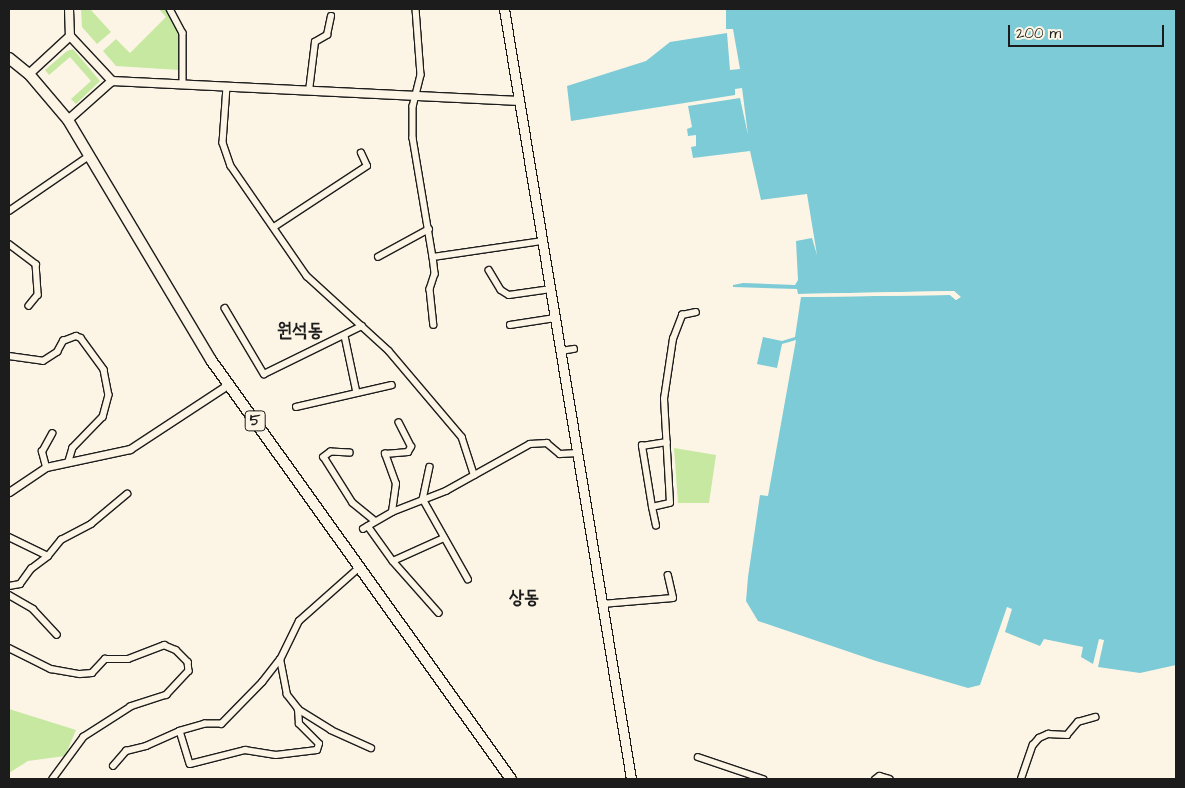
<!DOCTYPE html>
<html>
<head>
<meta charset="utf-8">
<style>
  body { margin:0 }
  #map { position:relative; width:1185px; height:788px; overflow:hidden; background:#fcf5e5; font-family:"Architects Daughter","Poor Story",sans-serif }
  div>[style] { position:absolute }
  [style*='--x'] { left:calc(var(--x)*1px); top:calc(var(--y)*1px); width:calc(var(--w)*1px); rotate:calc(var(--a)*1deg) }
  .green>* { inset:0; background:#c6e8a1 }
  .water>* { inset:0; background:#7ccbd7 }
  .pier>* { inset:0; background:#fcf5e5 }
  .roads { filter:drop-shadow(1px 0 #1c1c1c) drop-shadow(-1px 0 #1c1c1c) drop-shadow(0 1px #1c1c1c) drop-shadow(0 -1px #1c1c1c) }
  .minor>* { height:5.5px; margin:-2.75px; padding:0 2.75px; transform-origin:2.75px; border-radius:2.75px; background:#fcf5e5 }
  .tertiary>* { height:7px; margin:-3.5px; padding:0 3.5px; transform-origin:3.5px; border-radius:3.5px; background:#fcf5e5 }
  .secondary>* { height:8px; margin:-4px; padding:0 4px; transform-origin:4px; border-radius:4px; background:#fcf5e5 }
  .primary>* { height:9px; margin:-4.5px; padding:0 4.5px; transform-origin:4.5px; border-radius:4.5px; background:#fcf5e5 }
  .trunk>* { height:10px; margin:-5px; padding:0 5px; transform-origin:5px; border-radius:5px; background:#fcf5e5 }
  span { translate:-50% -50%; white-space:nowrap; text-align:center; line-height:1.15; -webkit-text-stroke:4.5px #fcf5e5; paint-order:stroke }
  .shield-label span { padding:1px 4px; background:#fcf5e5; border:1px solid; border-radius:4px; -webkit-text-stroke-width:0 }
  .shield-label { font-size:15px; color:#1c1c1c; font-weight:700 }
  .quarter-label { font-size:19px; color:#1c1c1c; font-weight:700 }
  .frame { position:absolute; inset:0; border:10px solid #1c1c1c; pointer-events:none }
  .scale { position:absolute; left:1008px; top:25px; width:156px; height:22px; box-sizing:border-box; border:2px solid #1c1c1c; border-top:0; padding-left:6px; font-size:15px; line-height:18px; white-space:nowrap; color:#1c1c1c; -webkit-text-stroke:4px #fcf5e5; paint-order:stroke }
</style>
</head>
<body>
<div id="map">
  <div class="green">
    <div style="clip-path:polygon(81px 9px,90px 9px,111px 32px,97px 44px,82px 27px)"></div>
    <div style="clip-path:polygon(159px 9px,166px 9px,174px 17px,180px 34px,179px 70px,116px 66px,103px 51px,116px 39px,130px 53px,166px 17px)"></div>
    <div style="clip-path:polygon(73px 49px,100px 81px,76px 104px,71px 99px,91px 81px,70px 57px,49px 75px,45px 70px,67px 51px)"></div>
    <div style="clip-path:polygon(674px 448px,716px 455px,709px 503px,678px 503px)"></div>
    <div style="clip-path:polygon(9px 709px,76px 730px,65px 756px,28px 761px,9px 773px)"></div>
  </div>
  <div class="water">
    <div style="clip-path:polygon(726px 9px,1176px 9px,1176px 665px,1140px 673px,1098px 667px,1104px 640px,1099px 639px,1093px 664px,1081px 657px,1083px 647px,1044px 639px,1040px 646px,1005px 632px,1012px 609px,1007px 607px,980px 685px,968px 688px,876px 661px,758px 621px,746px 601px,748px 577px,760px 495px,768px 496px,796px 340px,782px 344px,777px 368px,757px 364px,763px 337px,782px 341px,795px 337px,801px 297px,950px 295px,956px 300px,960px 297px,954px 291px,798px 294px,797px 289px,733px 287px,733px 285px,743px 283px,795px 285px,798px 280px,796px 241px,812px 238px,817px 255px,807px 194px,761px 200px,750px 151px,693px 158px,691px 147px,696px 146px,696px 135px,688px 136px,687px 129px,692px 127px,688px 106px,740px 98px,748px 135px,742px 88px,735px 89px,735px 95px,571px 121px,567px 86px,646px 61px,670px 42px,727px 33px,730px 70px,740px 69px,733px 29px,726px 29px)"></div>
  </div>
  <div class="pier">
    <div style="clip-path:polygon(954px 291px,961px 297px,956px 300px,950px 295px,801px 297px,798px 294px)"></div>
  </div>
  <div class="roads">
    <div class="minor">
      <div style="--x:170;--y:9;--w:27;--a:62"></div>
      <div style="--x:183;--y:33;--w:52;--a:90"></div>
      <div style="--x:416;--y:9;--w:66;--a:85.7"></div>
      <div style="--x:421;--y:75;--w:32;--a:104"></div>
      <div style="--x:413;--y:106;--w:32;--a:90"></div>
      <div style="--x:413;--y:138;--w:121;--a:80.5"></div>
      <div style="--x:433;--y:257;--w:17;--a:83"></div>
      <div style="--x:435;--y:274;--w:16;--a:108"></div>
      <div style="--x:430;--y:289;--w:36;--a:84"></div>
      <div style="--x:227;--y:87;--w:56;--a:94.1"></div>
      <div style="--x:223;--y:143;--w:24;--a:71"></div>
      <div style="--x:231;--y:166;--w:134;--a:55.4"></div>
      <div style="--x:307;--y:276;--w:111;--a:42.4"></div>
      <div style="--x:389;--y:351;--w:113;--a:49.7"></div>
      <div style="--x:462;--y:437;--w:40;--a:72"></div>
      <div style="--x:309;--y:91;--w:49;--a:-83"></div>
      <div style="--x:315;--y:42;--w:14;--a:-30"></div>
      <div style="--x:327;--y:35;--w:19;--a:-78"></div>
      <div style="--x:9;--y:211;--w:97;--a:-34.5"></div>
      <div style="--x:274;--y:227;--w:111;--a:-33.3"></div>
      <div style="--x:367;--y:166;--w:14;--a:-115"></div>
      <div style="--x:9;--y:244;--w:34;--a:37"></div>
      <div style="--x:36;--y:264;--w:31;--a:86"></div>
      <div style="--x:38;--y:295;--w:14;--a:129"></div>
      <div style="--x:378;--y:257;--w:58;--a:-28.8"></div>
      <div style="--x:433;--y:257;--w:111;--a:-8.3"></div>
      <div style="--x:489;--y:270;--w:23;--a:59"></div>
      <div style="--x:501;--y:290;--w:9;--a:32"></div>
      <div style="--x:509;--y:295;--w:42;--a:-8.1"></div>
      <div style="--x:225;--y:308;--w:77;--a:59.4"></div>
      <div style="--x:264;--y:374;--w:109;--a:-26.1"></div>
      <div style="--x:510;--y:325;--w:47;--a:-8.7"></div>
      <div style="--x:345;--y:336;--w:58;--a:78.1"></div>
      <div style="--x:561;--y:351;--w:13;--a:-9"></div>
      <div style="--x:9;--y:356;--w:34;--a:8"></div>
      <div style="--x:43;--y:361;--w:17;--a:-33"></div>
      <div style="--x:57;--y:352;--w:13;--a:-61"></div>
      <div style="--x:63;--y:341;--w:14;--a:-21"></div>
      <div style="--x:76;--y:336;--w:5;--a:22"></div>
      <div style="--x:81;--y:338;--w:39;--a:54"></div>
      <div style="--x:104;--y:370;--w:25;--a:79"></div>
      <div style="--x:109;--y:395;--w:23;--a:105"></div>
      <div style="--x:103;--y:417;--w:43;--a:134.1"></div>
      <div style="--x:73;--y:448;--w:14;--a:107"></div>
      <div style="--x:296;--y:407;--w:98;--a:-12.9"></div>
      <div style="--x:350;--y:453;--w:19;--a:-177"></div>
      <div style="--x:331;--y:452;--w:9;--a:144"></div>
      <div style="--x:324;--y:457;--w:54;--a:57.8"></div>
      <div style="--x:353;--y:503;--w:28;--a:39"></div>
      <div style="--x:46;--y:467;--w:16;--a:-105"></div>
      <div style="--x:42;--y:452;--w:21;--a:-61"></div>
      <div style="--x:430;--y:467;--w:33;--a:102"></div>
      <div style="--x:423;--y:499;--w:92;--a:60.6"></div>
      <div style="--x:652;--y:507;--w:62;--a:-99.3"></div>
      <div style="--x:642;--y:446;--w:25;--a:-9"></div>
      <div style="--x:392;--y:512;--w:28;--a:-82"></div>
      <div style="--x:396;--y:484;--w:32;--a:-110"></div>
      <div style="--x:385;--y:454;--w:23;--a:-5"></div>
      <div style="--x:408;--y:452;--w:6;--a:-59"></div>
      <div style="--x:411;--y:447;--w:27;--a:-117"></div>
      <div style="--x:368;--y:526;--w:43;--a:54.5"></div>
      <div style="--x:393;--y:561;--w:69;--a:48.5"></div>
      <div style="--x:656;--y:526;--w:19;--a:-102"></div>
      <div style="--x:652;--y:507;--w:18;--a:-13"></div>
      <div style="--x:670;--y:503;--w:104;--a:-93.3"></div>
      <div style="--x:664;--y:399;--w:61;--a:-81.5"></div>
      <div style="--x:673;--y:339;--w:26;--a:-69"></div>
      <div style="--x:682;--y:315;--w:14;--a:-12"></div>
      <div style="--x:363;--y:529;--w:34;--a:-30"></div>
      <div style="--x:392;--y:512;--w:58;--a:-21.3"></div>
      <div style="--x:446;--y:491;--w:96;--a:-29.2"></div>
      <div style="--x:530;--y:444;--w:17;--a:-3"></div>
      <div style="--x:547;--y:443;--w:17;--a:40"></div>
      <div style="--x:560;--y:454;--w:18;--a:-3"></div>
      <div style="--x:9;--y:537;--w:43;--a:26"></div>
      <div style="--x:393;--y:561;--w:56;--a:-24.3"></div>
      <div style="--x:9;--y:586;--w:11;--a:-10"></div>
      <div style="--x:20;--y:584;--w:19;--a:-54"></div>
      <div style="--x:31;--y:569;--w:21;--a:-37"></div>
      <div style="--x:48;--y:556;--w:21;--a:-51"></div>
      <div style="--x:61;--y:540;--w:34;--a:-28"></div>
      <div style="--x:91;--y:524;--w:47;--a:-39.8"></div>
      <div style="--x:9;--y:595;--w:28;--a:30"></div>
      <div style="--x:33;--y:609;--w:35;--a:47"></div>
      <div style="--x:602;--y:604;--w:71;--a:-4.8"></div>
      <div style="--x:673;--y:598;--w:23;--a:-103"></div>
      <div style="--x:9;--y:648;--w:47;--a:26.6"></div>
      <div style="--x:51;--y:669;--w:29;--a:10"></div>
      <div style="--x:80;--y:674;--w:12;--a:-5"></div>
      <div style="--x:92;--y:673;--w:19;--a:-47"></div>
      <div style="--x:105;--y:659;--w:23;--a:0"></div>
      <div style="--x:128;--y:659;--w:39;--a:-21"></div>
      <div style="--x:164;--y:645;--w:13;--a:23"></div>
      <div style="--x:176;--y:650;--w:17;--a:45"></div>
      <div style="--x:188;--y:662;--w:9;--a:84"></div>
      <div style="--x:189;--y:671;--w:33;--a:133"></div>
      <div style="--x:167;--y:695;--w:38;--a:162"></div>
      <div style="--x:131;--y:707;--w:56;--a:147.4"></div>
      <div style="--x:84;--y:737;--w:52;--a:126.4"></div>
      <div style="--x:280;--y:660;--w:28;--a:128"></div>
      <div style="--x:263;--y:682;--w:59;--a:134.3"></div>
      <div style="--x:222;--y:724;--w:17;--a:180"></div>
      <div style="--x:205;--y:724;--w:26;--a:164"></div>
      <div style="--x:180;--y:731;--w:34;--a:73"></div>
      <div style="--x:190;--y:764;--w:57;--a:-14.3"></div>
      <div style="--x:245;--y:750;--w:31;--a:9"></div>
      <div style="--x:276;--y:755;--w:41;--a:-7"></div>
      <div style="--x:317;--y:750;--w:6;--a:-72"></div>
      <div style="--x:319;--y:744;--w:28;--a:-135"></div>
      <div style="--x:299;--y:724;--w:15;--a:-94"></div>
      <div style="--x:298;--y:709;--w:18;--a:-128"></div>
      <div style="--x:287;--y:695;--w:36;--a:-101"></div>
      <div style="--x:280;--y:660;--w:43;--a:-64"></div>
      <div style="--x:299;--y:621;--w:80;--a:-41.5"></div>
      <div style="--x:298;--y:709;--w:39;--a:32"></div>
      <div style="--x:331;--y:730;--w:44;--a:24.2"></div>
      <div style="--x:698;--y:757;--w:69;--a:18.7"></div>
      <div style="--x:113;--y:766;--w:20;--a:-49"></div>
      <div style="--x:126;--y:751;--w:21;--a:-14"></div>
      <div style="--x:146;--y:746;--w:37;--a:-24"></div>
      <div style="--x:1021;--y:779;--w:36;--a:-71"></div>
      <div style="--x:1033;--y:745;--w:9;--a:-49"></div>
      <div style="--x:1039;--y:738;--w:10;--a:-24"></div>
      <div style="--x:1048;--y:734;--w:19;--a:3"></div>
      <div style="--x:1067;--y:735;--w:17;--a:-50"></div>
      <div style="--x:1078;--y:722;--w:18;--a:-16"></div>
    </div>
    <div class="tertiary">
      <div style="--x:9;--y:492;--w:45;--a:-34"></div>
      <div style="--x:46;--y:467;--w:86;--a:-12.1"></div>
      <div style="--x:130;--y:449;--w:118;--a:-33.3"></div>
      <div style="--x:875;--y:779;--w:5;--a:-37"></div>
      <div style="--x:879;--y:776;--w:10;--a:17"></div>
    </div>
    <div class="secondary">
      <div style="--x:69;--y:9;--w:27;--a:88"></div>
      <div style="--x:70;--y:36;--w:62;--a:47"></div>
      <div style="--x:112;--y:81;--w:408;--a:2.8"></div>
      <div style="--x:29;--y:74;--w:56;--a:-42.8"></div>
      <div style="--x:68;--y:120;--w:59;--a:-41.6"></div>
    </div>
    <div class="primary">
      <div style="--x:504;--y:9;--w:780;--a:80.63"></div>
    </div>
    <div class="trunk">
      <div style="--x:9;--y:58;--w:26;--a:39"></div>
      <div style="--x:29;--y:74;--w:60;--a:49.7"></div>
      <div style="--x:68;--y:120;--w:279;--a:59.2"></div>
      <div style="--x:211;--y:360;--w:515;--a:54.4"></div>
    </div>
  </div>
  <div class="shield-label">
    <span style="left:255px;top:421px">5</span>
  </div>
  <div class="quarter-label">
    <span style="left:300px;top:331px">원석동</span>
    <span style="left:524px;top:598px">상동</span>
  </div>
  <div class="frame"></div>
  <div class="scale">200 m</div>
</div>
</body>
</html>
